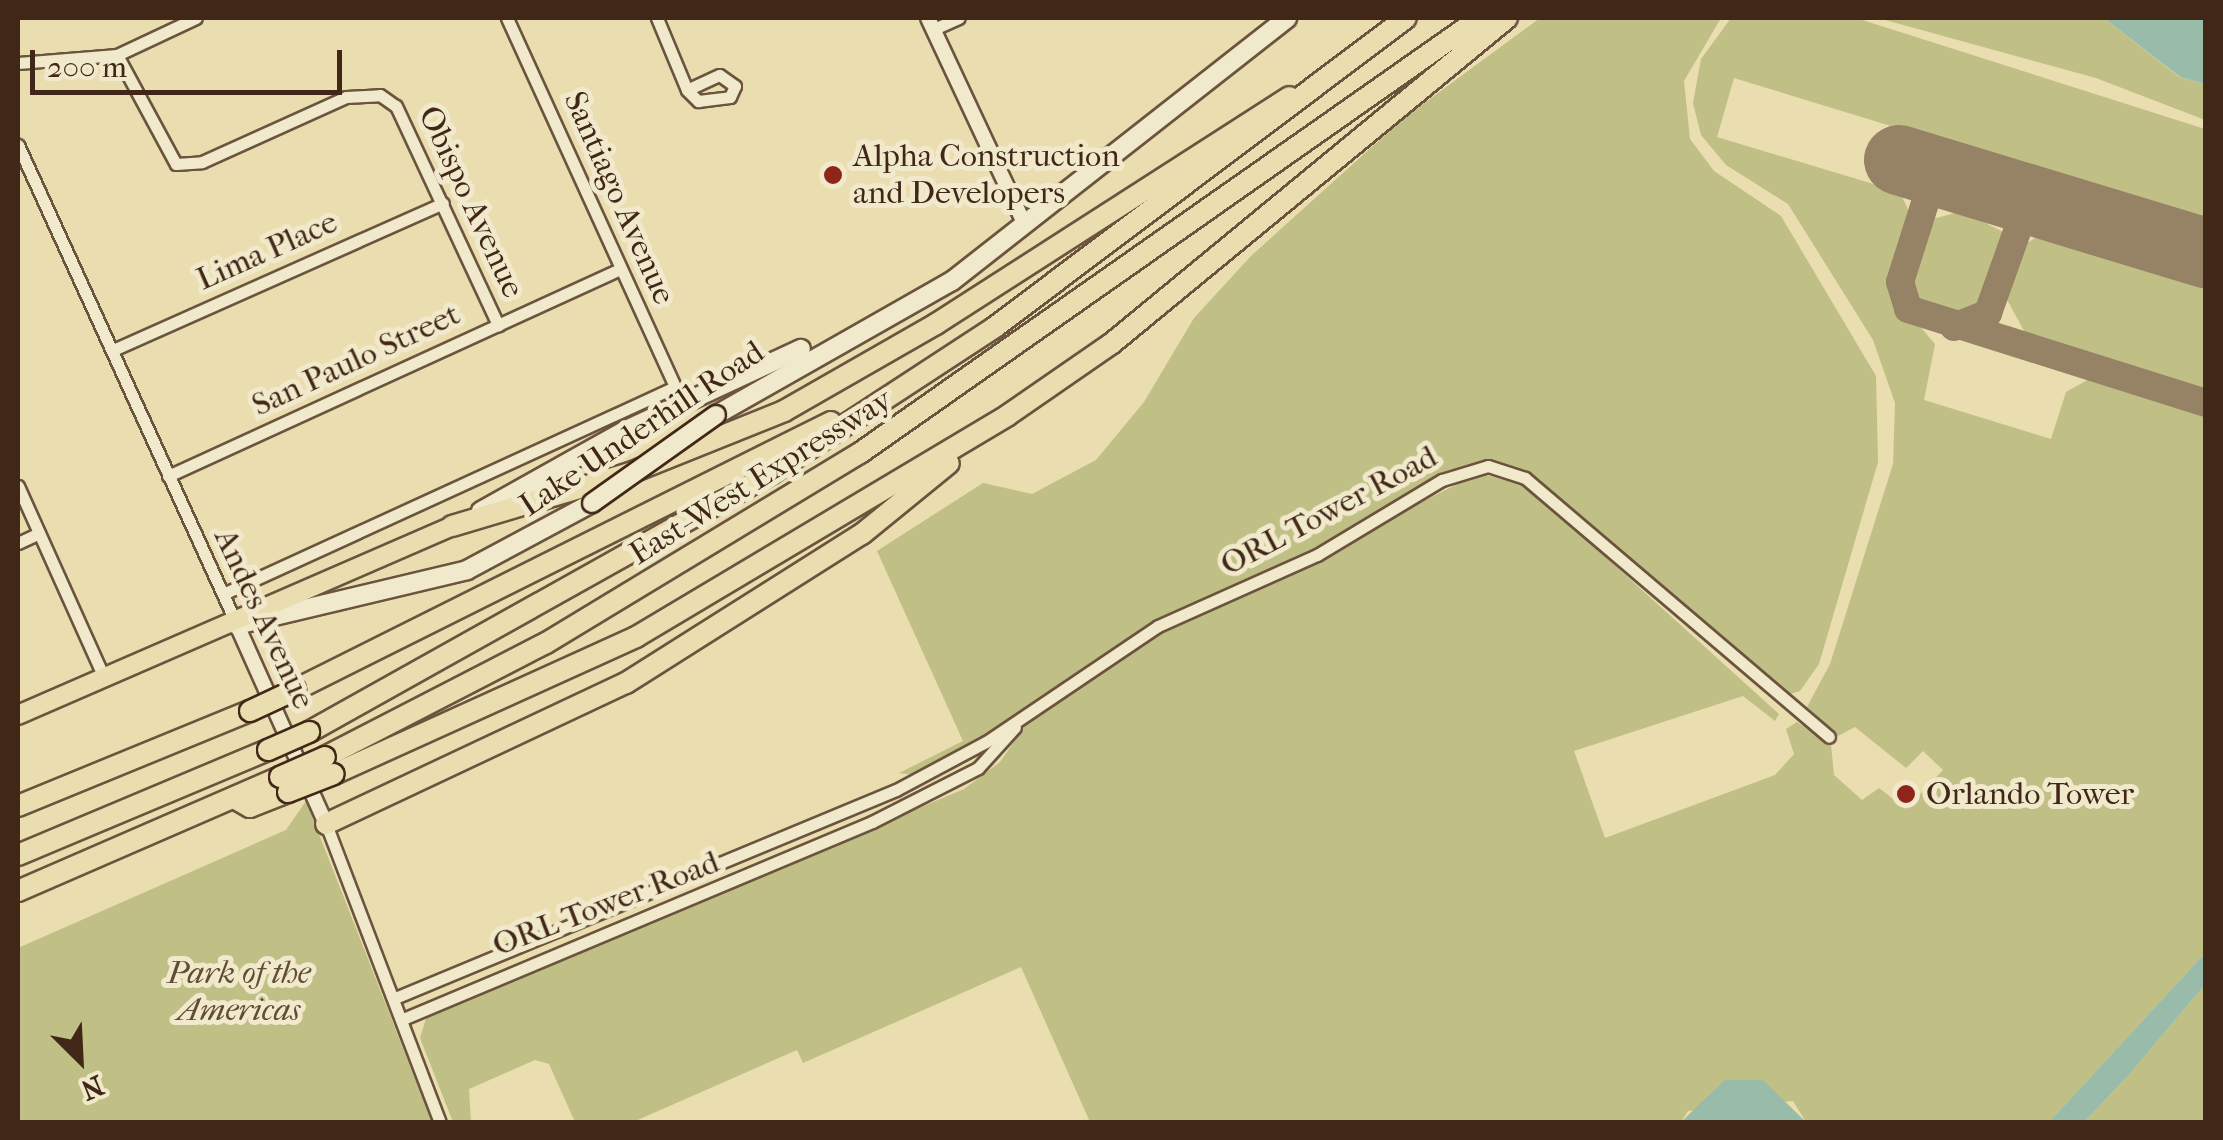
<!DOCTYPE html>
<html>
<head>
<meta charset="utf-8">
<style>
  body { margin:0 }
  #map { position:relative; width:2223px; height:1140px; overflow:hidden; background:#eaddaf; font-family:"IM FELL French Canon",serif }
  div>[style] { position:absolute }
  [style*='--x'] { left:calc(var(--x)*1px); top:calc(var(--y)*1px); width:calc(var(--w)*1px); rotate:calc(var(--a)*1deg) }
  .green>* { inset:0; background:#bfbf86 }
  .water>* { inset:0; background:#98bca9 }
  .taxiway>* { height:28px; margin:-14px; padding:0 14px; transform-origin:14px; border-radius:14px; background:#968264 }
  .runway>* { height:70px; margin:-35px; padding:0 35px; transform-origin:35px; border-radius:35px; background:#968264 }
  .roads { filter:drop-shadow(2px 0 #6b543e) drop-shadow(-2px 0 #6b543e) drop-shadow(0 2px #6b543e) drop-shadow(0 -2px #6b543e) }
  .minor>* { height:11px; margin:-5.5px; padding:0 5.5px; transform-origin:5.5px; border-radius:5.5px; background:#f1e9cb }
  .tertiary>* { height:14px; margin:-7px; padding:0 7px; transform-origin:7px; border-radius:7px; background:#f1e9cb }
  .secondary>* { height:18px; margin:-9px; padding:0 9px; transform-origin:9px; border-radius:9px; background:#f1e9cb }
  .primary>* { height:18px; margin:-9px; padding:0 9px; transform-origin:9px; border-radius:9px; background:#eaddaf }
  .motorway>* { height:20px; margin:-10px; padding:0 10px; transform-origin:10px; border-radius:10px; background:#eaddaf }
  .bridges { filter:drop-shadow(2px 0 #412718) drop-shadow(-2px 0 #412718) drop-shadow(0 2px #412718) drop-shadow(0 -2px #412718) }
  .secondary-bridge>* { height:18px; margin:-9px; padding:0 9px; transform-origin:9px; border-radius:9px; background:#f1e9cb }
  .motorway-bridge>* { height:20px; margin:-10px; padding:0 10px; transform-origin:10px; border-radius:10px; background:#eaddaf }
  .dots>* { width:28px; height:28px; translate:-50% -50%; box-sizing:border-box; border:5px solid #f1e9cb; border-radius:50% }
  span { translate:-50% -50%; white-space:nowrap; text-align:center; line-height:1.15; -webkit-text-stroke:10px #f1e9cb; paint-order:stroke }
  .poi-label { font-size:32px; color:#412718 }
  .left { translate:0 -50%; text-align:left }
  .street-label { font-size:32px; color:#412718 }
  .park-label { font-size:32px; color:#604d34; font-style:italic }
  .frame { position:absolute; inset:0; border:20px solid #412718; pointer-events:none }
  .north { position:absolute; left:30px; top:1010px; width:100px; height:100px; -webkit-text-stroke:8px #f1e9cb; paint-order:stroke; rotate:156deg; font-size:28px; font-weight:700; line-height:40px; text-align:center; color:#412718 }
  .north::after { content:''; display:block; margin:auto; width:35px; height:45px; background:#412718; clip-path:polygon(50% 0,100% 100%,50% 72%,0 100%) }
  .scale { position:absolute; left:30px; top:50px; width:312px; height:45px; box-sizing:border-box; border:5px solid #412718; border-top:0; padding-left:12px; font-size:30px; line-height:35px; white-space:nowrap; color:#412718; -webkit-text-stroke:8px #f1e9cb; paint-order:stroke }
</style>
</head>
<body>
<div id="map">
  <div class="green">
    <div style="clip-path:polygon(1540px 18px,1721px 18px,1684px 81px,1690px 139px,1714px 171px,1781px 216px,1876px 376px,1878px 462px,1819px 664px,1800px 691px,1786px 695px,1529px 474px,1491px 461px,1447px 471px,1319px 548px,1163px 618px,991px 735px,915px 775px,899px 773px,963px 741px,877px 551px,983px 483px,1032px 494px,1096px 460px,1144px 402px,1194px 318px,1251px 256px,1404px 118px)"></div>
    <div style="clip-path:polygon(1731px 18px,1856px 18px,2205px 129px,2205px 222px,1734px 78px,1717px 137px,1900px 192px,1910px 214px,1892px 294px,1935px 344px,1924px 400px,2051px 439px,2066px 392px,2091px 378px,2205px 413px,2205px 953px,2049px 1122px,1806px 1122px,1793px 1101px,1688px 1111px,1681px 1122px,1090px 1122px,1021px 967px,803px 1063px,797px 1050px,633px 1122px,575px 1122px,549px 1064px,535px 1060px,469px 1089px,471px 1122px,453px 1122px,420px 1038px,427px 1015px,964px 789px,1000px 762px,1029px 720px,1122px 654px,1479px 473px,1527px 486px,1779px 714px,1775px 721px,1743px 696px,1574px 751px,1605px 838px,1775px 775px,1794px 754px,1786px 729px,1797px 722px,1831px 745px,1834px 775px,1862px 800px,1879px 788px,1906px 809px,1943px 770px,1923px 751px,1906px 768px,1855px 727px,1838px 736px,1807px 707px,1830px 664px,1893px 464px,1895px 403px,1873px 340px,1788px 204px,1726px 165px,1701px 135px,1693px 103px,1701px 59px)"></div>
    <div style="clip-path:polygon(1878px 18px,2104px 18px,2179px 77px,2205px 84px,2205px 120px,2096px 78px)"></div>
    <div style="clip-path:polygon(1962px 211px,2003px 232px,1983px 305px,1963px 319px,1920px 307px,1909px 286px,1929px 220px)"></div>
    <div style="clip-path:polygon(2035px 238px,2205px 285px,2205px 394px,2028px 338px,2005px 296px,2019px 248px)"></div>
    <div style="clip-path:polygon(306px 801px,432px 1122px,18px 1122px,18px 948px,286px 830px)"></div>
    <div style="clip-path:polygon(2205px 985px,2205px 1121px,2084px 1122px,2126px 1078px)"></div>
  </div>
  <div class="water">
    <div style="clip-path:polygon(2104px 18px,2205px 18px,2205px 84px,2180px 77px)"></div>
    <div style="clip-path:polygon(2205px 953px,2205px 985px,2126px 1078px,2084px 1122px,2049px 1122px)"></div>
    <div style="clip-path:polygon(1725px 1080px,1763px 1080px,1806px 1122px,1681px 1122px)"></div>
  </div>
  <div class="taxiway">
    <div style="--x:1977;--y:184;--w:28;--a:-178"></div>
    <div style="--x:1949;--y:183;--w:29;--a:144"></div>
    <div style="--x:1926;--y:200;--w:86;--a:107.6"></div>
    <div style="--x:1900;--y:282;--w:28;--a:73"></div>
    <div style="--x:1908;--y:309;--w:312;--a:17.5"></div>
    <div style="--x:1954;--y:327;--w:37;--a:-22"></div>
    <div style="--x:1988;--y:313;--w:96;--a:-70.4"></div>
    <div style="--x:2020;--y:223;--w:41;--a:-19.7"></div>
  </div>
  <div class="runway">
    <div style="--x:1899;--y:160;--w:321;--a:16.9"></div>
  </div>
  <div class="roads">
    <div class="minor">
      <div style="--x:507;--y:18;--w:413;--a:65.5"></div>
      <div style="--x:657;--y:18;--w:78;--a:67.4"></div>
      <div style="--x:687;--y:90;--w:16;--a:45"></div>
      <div style="--x:698;--y:101;--w:32;--a:-7"></div>
      <div style="--x:730;--y:97;--w:12;--a:-66"></div>
      <div style="--x:735;--y:86;--w:19;--a:-145"></div>
      <div style="--x:719;--y:75;--w:35;--a:155"></div>
      <div style="--x:934;--y:29;--w:27;--a:-24"></div>
      <div style="--x:117;--y:55;--w:124;--a:61.6"></div>
      <div style="--x:176;--y:164;--w:26;--a:-4"></div>
      <div style="--x:202;--y:162;--w:158;--a:-24.3"></div>
      <div style="--x:346;--y:97;--w:34;--a:-3"></div>
      <div style="--x:380;--y:95;--w:19;--a:35"></div>
      <div style="--x:396;--y:106;--w:242;--a:65"></div>
      <div style="--x:18;--y:63;--w:99;--a:-4.6"></div>
      <div style="--x:117;--y:55;--w:87;--a:-25.1"></div>
      <div style="--x:18;--y:145;--w:528;--a:65.48"></div>
      <div style="--x:113;--y:350;--w:361;--a:-24"></div>
      <div style="--x:168;--y:476;--w:498;--a:-24.6"></div>
      <div style="--x:18;--y:486;--w:209;--a:65.8"></div>
      <div style="--x:18;--y:543;--w:23;--a:-25"></div>
      <div style="--x:223;--y:594;--w:497;--a:-24.6"></div>
      <div style="--x:326;--y:824;--w:319;--a:69.1"></div>
      <div style="--x:395;--y:998;--w:542;--a:-22.55"></div>
      <div style="--x:896;--y:790;--w:102;--a:-28.1"></div>
      <div style="--x:986;--y:742;--w:207;--a:-34"></div>
      <div style="--x:1158;--y:626;--w:174;--a:-24.1"></div>
      <div style="--x:1317;--y:555;--w:146;--a:-31"></div>
      <div style="--x:1442;--y:480;--w:48;--a:-16.9"></div>
      <div style="--x:1488;--y:466;--w:39;--a:18"></div>
      <div style="--x:1525;--y:478;--w:399;--a:40.4"></div>
      <div style="--x:403;--y:1019;--w:509;--a:-22.78"></div>
      <div style="--x:872;--y:822;--w:119;--a:-27"></div>
      <div style="--x:978;--y:768;--w:55;--a:-47.9"></div>
    </div>
    <div class="tertiary">
      <div style="--x:928;--y:18;--w:229;--a:64.9"></div>
      <div style="--x:237;--y:625;--w:218;--a:65.9"></div>
    </div>
    <div class="secondary">
      <div style="--x:716;--y:415;--w:271;--a:-29.6"></div>
      <div style="--x:952;--y:281;--w:426;--a:-38.1"></div>
      <div style="--x:481;--y:511;--w:164;--a:-29.2"></div>
      <div style="--x:624;--y:431;--w:195;--a:-24.9"></div>
      <div style="--x:237;--y:625;--w:236;--a:-13.4"></div>
      <div style="--x:467;--y:570;--w:142;--a:-28.2"></div>
    </div>
    <div class="primary">
      <div style="--x:18;--y:715;--w:473;--a:-23.5"></div>
    </div>
    <div class="motorway">
      <div style="--x:452;--y:526;--w:186;--a:-16.6"></div>
      <div style="--x:630;--y:473;--w:166;--a:-21.9"></div>
      <div style="--x:784;--y:411;--w:175;--a:-29.8"></div>
      <div style="--x:936;--y:324;--w:420;--a:-32.7"></div>
      <div style="--x:295;--y:690;--w:599;--a:-26.57"></div>
      <div style="--x:309;--y:732;--w:531;--a:-29.22"></div>
      <div style="--x:772;--y:473;--w:267;--a:-33.2"></div>
      <div style="--x:995;--y:327;--w:514;--a:-36.94"></div>
      <div style="--x:325;--y:757;--w:249;--a:-27.3"></div>
      <div style="--x:546;--y:643;--w:367;--a:-31.2"></div>
      <div style="--x:860;--y:453;--w:757;--a:-35.05"></div>
      <div style="--x:334;--y:774;--w:332;--a:-24.4"></div>
      <div style="--x:636;--y:637;--w:433;--a:-30.8"></div>
      <div style="--x:1008;--y:415;--w:125;--a:-34.6"></div>
      <div style="--x:1111;--y:344;--w:513;--a:-39.46"></div>
      <div style="--x:236;--y:799;--w:16;--a:30"></div>
      <div style="--x:250;--y:807;--w:41;--a:-21.5"></div>
      <div style="--x:18;--y:806;--w:251;--a:-22.3"></div>
      <div style="--x:326;--y:824;--w:331;--a:-25.2"></div>
      <div style="--x:626;--y:683;--w:279;--a:-32.3"></div>
      <div style="--x:862;--y:534;--w:112;--a:-39.2"></div>
      <div style="--x:18;--y:855;--w:271;--a:-22.8"></div>
      <div style="--x:18;--y:891;--w:286;--a:-23.5"></div>
    </div>
  </div>
  <div class="bridges">
    <div class="secondary-bridge">
      <div style="--x:592;--y:503;--w:152;--a:-35.4"></div>
    </div>
    <div class="motorway-bridge">
      <div style="--x:250;--y:711;--w:50;--a:-25"></div>
      <div style="--x:268;--y:750;--w:45;--a:-23.7"></div>
      <div style="--x:280;--y:777;--w:49;--a:-24"></div>
      <div style="--x:288;--y:792;--w:49;--a:-21.4"></div>
    </div>
  </div>
  <div class="dots">
    <div style="left:833px;top:175px;background:#8f2418"></div>
    <div style="left:1906px;top:794px;background:#8f2418"></div>
  </div>
  <div class="poi-label">
    <span class="left" style="left:853px;top:175px">Alpha Construction<br>and Developers</span>
    <span class="left" style="left:1926px;top:794px">Orlando Tower</span>
  </div>
  <div class="street-label">
    <span style="left:619px;top:198px;rotate:66deg">Santiago Avenue</span>
    <span style="left:471px;top:202px;rotate:65deg">Obispo Avenue</span>
    <span style="left:267px;top:251px;rotate:-24deg">Lima Place</span>
    <span style="left:356px;top:360px;rotate:-25deg">San Paulo Street</span>
    <span style="left:642px;top:429px;rotate:-34deg">Lake Underhill Road</span>
    <span style="left:761px;top:477px;rotate:-32deg">East-West Expressway</span>
    <span style="left:1329px;top:511px;rotate:-28deg">ORL Tower Road</span>
    <span style="left:264px;top:619px;rotate:65deg">Andes Avenue</span>
    <span style="left:606px;top:904px;rotate:-21deg">ORL Tower Road</span>
  </div>
  <div class="park-label">
    <span style="left:239px;top:992px">Park of the<br>Americas</span>
  </div>
  <div class="frame"></div>
  <div class="north">N</div>
  <div class="scale">200 m</div>
</div>
</body>
</html>
